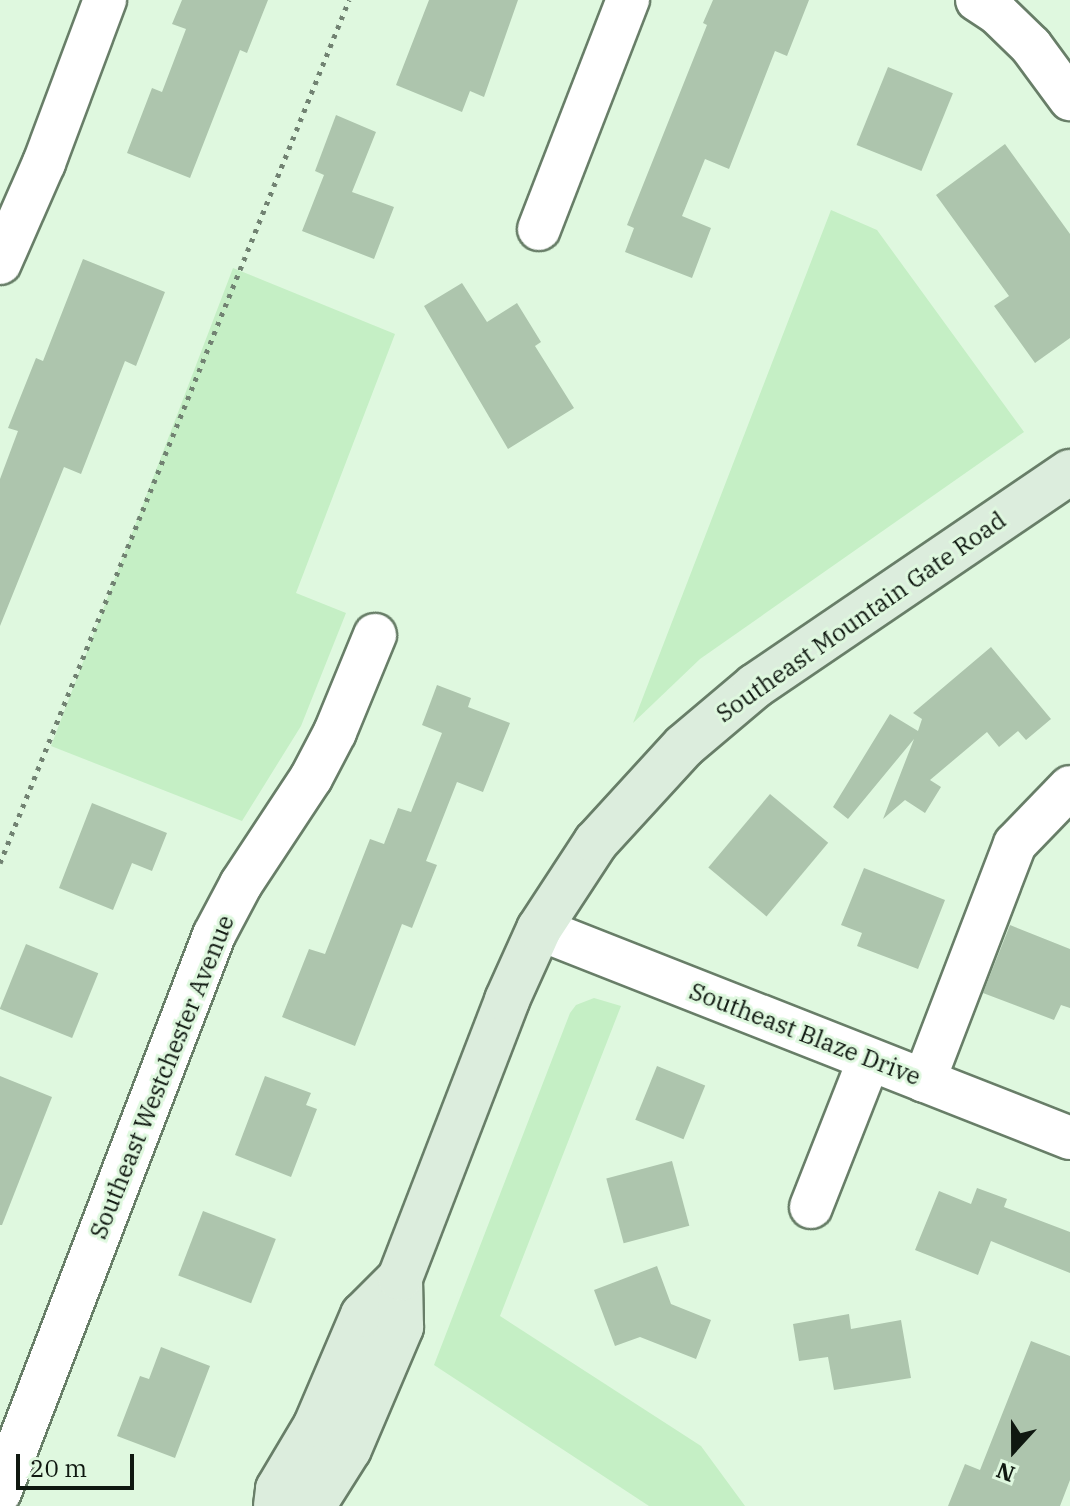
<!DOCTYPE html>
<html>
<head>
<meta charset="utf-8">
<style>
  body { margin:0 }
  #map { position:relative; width:1070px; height:1506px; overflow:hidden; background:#dff8df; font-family:"IBM Plex Serif",serif }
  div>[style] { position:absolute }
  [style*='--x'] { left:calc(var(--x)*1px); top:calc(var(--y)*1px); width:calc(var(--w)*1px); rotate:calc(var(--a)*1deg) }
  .green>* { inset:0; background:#c5efc5 }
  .building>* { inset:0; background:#adc5ad; transform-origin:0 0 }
  .path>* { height:5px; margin-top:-2.5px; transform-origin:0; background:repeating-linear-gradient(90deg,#718272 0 4px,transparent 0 10px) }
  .roads { filter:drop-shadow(2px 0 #687e68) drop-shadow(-2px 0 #687e68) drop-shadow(0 2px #687e68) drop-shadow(0 -2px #687e68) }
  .street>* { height:42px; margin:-21px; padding:0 21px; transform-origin:21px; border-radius:21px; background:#fff }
  .secondary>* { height:44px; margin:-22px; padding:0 22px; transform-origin:22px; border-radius:22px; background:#dceddd }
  span { translate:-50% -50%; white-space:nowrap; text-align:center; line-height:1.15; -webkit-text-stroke:6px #dff8df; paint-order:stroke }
  .street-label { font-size:24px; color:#0f1810 }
  .north { position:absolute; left:974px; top:1410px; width:80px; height:80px; -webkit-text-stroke:6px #dff8df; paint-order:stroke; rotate:201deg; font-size:22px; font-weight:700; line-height:32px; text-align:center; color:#0f1810 }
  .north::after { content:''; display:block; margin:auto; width:28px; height:36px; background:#0f1810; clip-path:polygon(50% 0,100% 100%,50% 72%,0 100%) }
  .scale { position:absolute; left:16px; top:1454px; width:118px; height:36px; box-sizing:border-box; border:4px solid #0f1810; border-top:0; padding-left:10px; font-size:24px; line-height:28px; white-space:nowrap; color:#0f1810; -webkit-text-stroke:6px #dff8df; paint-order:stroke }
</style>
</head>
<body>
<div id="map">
  <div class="green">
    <div style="clip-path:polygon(831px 210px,877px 230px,1024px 432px,700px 659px,633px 723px)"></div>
    <div style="clip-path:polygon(233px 268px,395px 334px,296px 593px,346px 613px,301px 726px,242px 821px,51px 746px)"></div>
    <div style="clip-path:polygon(594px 998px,621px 1006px,500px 1316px,701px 1446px,745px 1506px,649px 1506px,434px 1365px,570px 1013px,576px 1005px)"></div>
  </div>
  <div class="building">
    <div style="clip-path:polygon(182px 0,268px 0,247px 53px,240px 50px,190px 178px,127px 153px,152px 88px,162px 92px,186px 29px,172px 24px)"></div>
    <div style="clip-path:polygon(429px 0,518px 0,484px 97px,470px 91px,462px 112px,396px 85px)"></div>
    <div style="clip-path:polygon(713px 0,809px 0,787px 56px,775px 51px,729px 169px,705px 159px,682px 216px,711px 228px,692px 278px,625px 252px,634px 228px,627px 225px,707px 25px,703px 23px)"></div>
    <div style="left:888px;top:67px;width:70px;height:84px;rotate:22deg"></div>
    <div style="clip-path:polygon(336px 115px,376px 132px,352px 192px,394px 207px,374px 259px,302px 231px,324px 175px,315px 171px)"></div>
    <div style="clip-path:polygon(1005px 144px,1070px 234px,1070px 338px,1035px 363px,994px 306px,1009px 296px,936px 195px)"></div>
    <div style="clip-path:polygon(83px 259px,165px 292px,136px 366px,125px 361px,81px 474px,64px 467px,0 626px,0 479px,18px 431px,8px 428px,36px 358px,43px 361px)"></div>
    <div style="clip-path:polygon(462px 283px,487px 322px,517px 303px,541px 342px,535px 346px,574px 408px,508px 449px,424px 306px)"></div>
    <div style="clip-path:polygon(991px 647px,1051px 719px,1026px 740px,1018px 731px,999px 747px,987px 732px,930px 780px,941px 787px,925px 813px,905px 800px,883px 819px,914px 739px,848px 819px,833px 807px,890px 714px,918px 731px,922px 719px,913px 713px)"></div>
    <div style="clip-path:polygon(437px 685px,471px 698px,468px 707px,510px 723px,483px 792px,457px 782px,426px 861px,437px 865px,412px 928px,402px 924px,355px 1046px,282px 1017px,309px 949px,325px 954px,370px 839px,384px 844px,398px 808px,411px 812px,442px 733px,422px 725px)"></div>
    <div style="left:770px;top:794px;width:76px;height:96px;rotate:40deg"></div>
    <div style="clip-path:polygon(92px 803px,167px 833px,152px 871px,132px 863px,113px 910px,59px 888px)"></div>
    <div style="clip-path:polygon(864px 868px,945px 900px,918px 969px,857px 946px,862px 933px,841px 925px)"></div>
    <div style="clip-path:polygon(1010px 925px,1070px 949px,1070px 1008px,1061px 1005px,1054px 1020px,983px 993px)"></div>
    <div style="left:26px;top:944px;width:78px;height:70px;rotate:22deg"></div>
    <div style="left:657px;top:1066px;width:52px;height:58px;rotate:22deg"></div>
    <div style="clip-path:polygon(0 1076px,52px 1097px,2px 1225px,0 1225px)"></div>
    <div style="clip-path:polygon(265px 1076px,311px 1093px,306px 1105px,317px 1109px,291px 1177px,235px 1155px)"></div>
    <div style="left:672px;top:1161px;width:67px;height:68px;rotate:75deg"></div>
    <div style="clip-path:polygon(977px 1188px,1007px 1199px,1004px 1207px,1070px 1232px,1070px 1273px,991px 1241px,978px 1275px,915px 1250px,939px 1191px,971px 1204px)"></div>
    <div style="left:203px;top:1211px;width:78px;height:69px;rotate:21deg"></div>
    <div style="clip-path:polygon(657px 1266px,671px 1304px,711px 1320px,696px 1359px,640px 1337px,615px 1346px,594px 1290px)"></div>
    <div style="clip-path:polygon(849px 1314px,851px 1329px,901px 1320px,911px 1378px,834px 1390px,828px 1357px,799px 1361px,793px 1324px)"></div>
    <div style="clip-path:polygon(1031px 1341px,1070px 1356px,1070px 1480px,1060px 1506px,948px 1506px,965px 1464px,980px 1470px)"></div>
    <div style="clip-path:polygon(161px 1347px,210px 1366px,175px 1458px,117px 1436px,140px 1376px,149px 1379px)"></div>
  </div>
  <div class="path">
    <div style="--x:0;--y:863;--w:931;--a:-67.98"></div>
  </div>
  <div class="roads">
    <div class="street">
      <div style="--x:977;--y:0;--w:24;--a:33"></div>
      <div style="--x:997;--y:13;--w:47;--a:44.1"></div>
      <div style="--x:1031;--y:46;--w:66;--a:53.7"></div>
      <div style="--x:539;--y:229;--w:246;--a:-68.8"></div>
      <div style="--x:0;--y:263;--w:109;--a:-66.3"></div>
      <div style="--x:44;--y:163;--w:174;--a:-69.5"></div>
      <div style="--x:539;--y:929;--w:571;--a:21.48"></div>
      <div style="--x:924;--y:1081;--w:254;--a:-69"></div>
      <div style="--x:1015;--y:844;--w:79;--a:-46"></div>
      <div style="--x:811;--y:1207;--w:158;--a:-68.5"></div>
      <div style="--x:0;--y:1492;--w:597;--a:-68.98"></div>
      <div style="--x:214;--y:935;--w:58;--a:-62.1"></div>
      <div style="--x:241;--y:884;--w:127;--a:-56.6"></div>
      <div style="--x:311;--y:778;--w:52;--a:-62.4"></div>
      <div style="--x:335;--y:732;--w:105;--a:-67.6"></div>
    </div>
    <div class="secondary">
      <div style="--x:276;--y:1506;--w:17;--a:-83"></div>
      <div style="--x:278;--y:1489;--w:74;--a:-59.3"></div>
      <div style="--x:316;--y:1425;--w:120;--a:-66.9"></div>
      <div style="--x:363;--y:1315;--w:52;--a:-45"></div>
      <div style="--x:313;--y:1506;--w:67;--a:-57.7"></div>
      <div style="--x:349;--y:1449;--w:133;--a:-66.9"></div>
      <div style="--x:401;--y:1327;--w:49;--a:-91.2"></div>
      <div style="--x:400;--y:1278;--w:298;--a:-68.9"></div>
      <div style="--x:507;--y:1000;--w:78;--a:-65.7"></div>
      <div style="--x:539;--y:929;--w:104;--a:-56.8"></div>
      <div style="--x:596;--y:842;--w:130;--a:-47.5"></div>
      <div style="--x:684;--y:746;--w:93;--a:-40.2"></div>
      <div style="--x:755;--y:686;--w:381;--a:-34.2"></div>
    </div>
  </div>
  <div class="street-label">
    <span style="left:861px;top:617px;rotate:-35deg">Southeast Mountain Gate Road</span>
    <span style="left:805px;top:1034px;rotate:21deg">Southeast Blaze Drive</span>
    <span style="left:162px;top:1077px;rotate:-68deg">Southeast Westchester Avenue</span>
  </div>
  <div class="north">N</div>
  <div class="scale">20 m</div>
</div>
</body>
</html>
